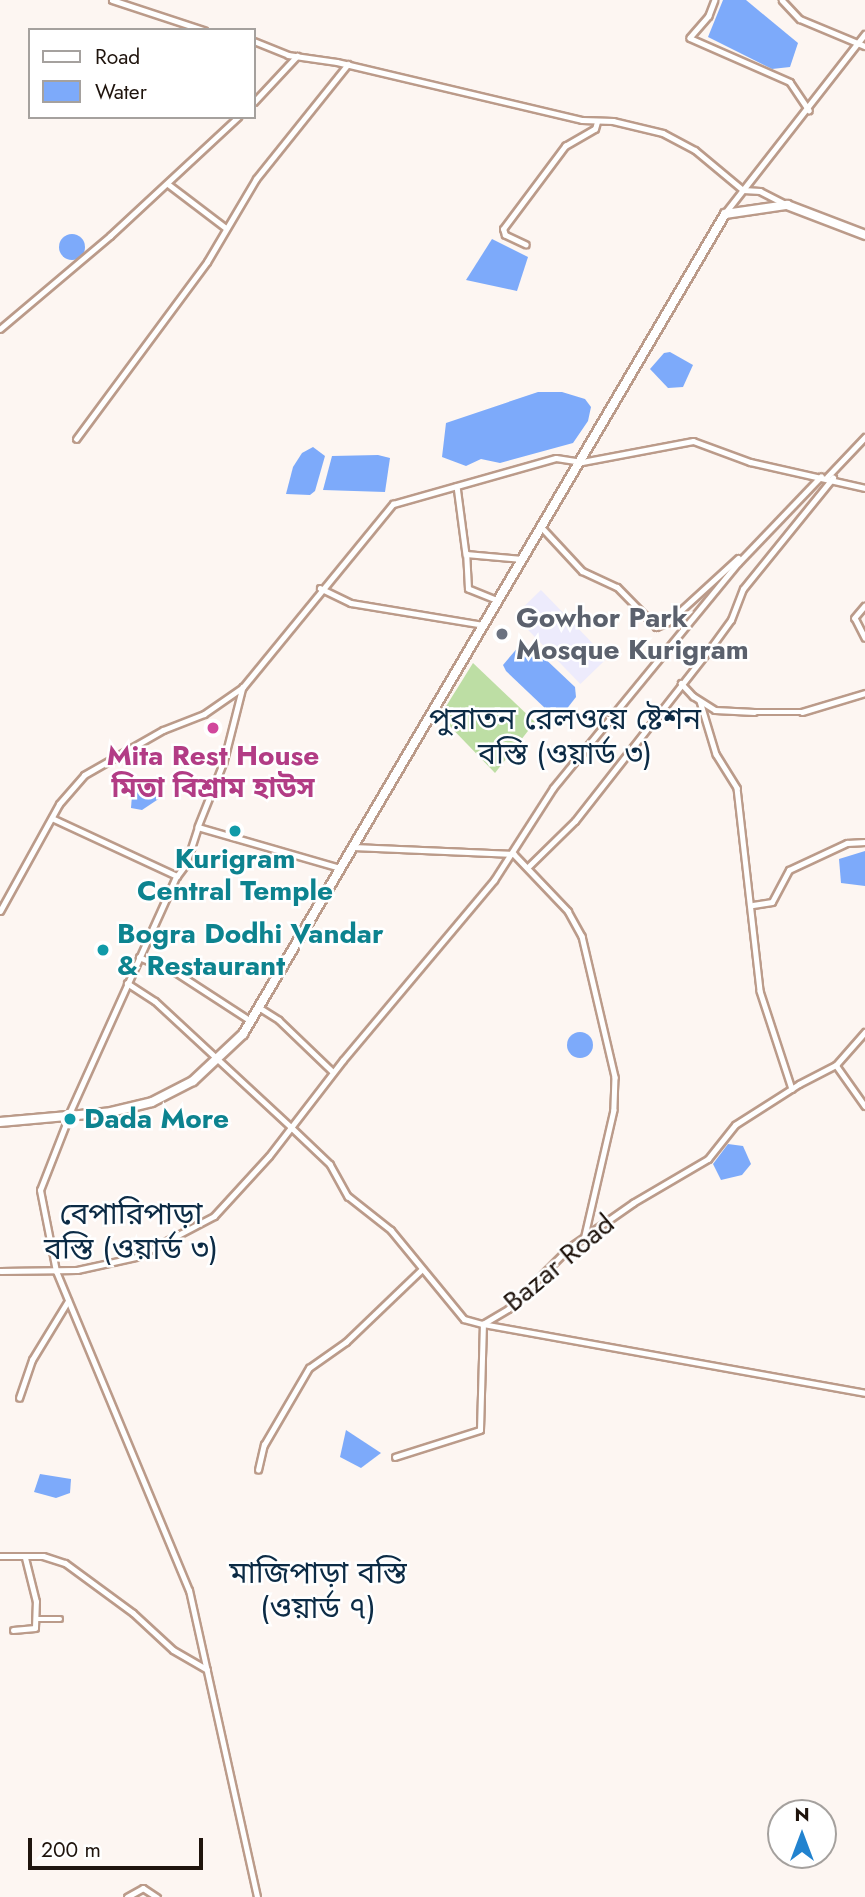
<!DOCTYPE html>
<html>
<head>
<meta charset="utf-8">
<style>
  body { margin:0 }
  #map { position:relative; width:865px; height:1897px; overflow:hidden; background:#fdf6f2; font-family:Jost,"Noto Sans Bengali",sans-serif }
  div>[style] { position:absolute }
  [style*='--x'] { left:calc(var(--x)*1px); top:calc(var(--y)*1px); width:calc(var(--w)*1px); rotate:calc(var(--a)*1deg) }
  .education>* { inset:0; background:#edebfc; transform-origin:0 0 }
  .green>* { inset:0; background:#bddea4 }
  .water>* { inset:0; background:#7daafa }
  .round { border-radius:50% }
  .roads { filter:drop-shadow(2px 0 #bb9b8a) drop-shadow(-2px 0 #bb9b8a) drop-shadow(0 2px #bb9b8a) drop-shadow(0 -2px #bb9b8a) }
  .minor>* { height:4.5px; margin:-2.25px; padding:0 2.25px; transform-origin:2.25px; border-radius:2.25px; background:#fff }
  .tertiary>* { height:5px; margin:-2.5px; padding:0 2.5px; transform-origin:2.5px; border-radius:2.5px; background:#fff }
  .trunk>* { height:8px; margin:-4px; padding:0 4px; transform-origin:4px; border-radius:4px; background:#fff }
  .dots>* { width:19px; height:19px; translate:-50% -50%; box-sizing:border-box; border:4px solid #fff; border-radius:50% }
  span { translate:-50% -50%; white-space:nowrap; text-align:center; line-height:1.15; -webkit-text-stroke:5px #fff; paint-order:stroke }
  .worship-label { font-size:28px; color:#5b616d; font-weight:700 }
  .left { translate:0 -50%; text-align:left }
  .hotel-label { font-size:28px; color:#b23c85; font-weight:700 }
  .culture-label { font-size:28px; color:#0d838f; font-weight:700 }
  .street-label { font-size:28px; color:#1f140d }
  .neighbourhood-label { font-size:30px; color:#0c2b45 }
  .legend { position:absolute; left:28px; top:28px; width:228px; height:91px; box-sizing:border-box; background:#fff; border:2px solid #a5a19e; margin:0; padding:9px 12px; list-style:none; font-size:21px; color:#1f140d }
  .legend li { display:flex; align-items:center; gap:14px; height:35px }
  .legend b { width:35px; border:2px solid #a5a19e }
  .north { position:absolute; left:767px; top:1799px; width:70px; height:70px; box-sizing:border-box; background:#fff; border:2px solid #a5a19e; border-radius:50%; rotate:0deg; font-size:19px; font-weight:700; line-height:28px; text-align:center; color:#1f140d }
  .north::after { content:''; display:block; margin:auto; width:24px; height:32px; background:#2283cf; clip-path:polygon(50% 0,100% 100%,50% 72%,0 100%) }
  .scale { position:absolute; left:28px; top:1838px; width:175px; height:32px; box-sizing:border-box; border:4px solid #1f140d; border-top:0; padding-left:9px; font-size:21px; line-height:24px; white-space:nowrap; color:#1f140d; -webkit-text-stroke:5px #fff; paint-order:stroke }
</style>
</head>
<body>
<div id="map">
  <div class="education">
    <div style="left:541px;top:590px;width:95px;height:37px;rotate:46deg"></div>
  </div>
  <div class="green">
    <div style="clip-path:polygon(473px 663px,535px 722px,495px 773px,440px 716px)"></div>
  </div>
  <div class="water">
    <div style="clip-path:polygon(723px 0,746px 0,798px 43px,790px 67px,772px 69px,708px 37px)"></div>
    <div class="round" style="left:59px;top:234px;width:26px;height:26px"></div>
    <div style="clip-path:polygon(492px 239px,528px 257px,517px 291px,466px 280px)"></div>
    <div style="clip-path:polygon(670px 352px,693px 365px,683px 387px,668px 388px,650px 369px,664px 353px)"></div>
    <div style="clip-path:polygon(538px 392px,562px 392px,585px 399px,591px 407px,588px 421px,573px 443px,500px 463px,481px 459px,466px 466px,442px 457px,446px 423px)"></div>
    <div style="clip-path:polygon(313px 447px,325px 456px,315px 491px,310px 495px,286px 494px,293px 467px,302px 453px)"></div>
    <div style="clip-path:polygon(378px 455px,390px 458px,385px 492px,323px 490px,332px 456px)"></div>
    <div style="clip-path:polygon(520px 645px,539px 653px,575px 687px,576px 697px,562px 715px,548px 711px,506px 671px,503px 665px)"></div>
    <div style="clip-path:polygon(149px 777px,160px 781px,160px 798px,142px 810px,131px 808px,133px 782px)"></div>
    <div style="clip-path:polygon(865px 851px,865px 886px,841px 883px,839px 859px)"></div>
    <div class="round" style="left:567px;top:1032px;width:26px;height:26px"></div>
    <div style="clip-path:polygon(728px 1144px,743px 1146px,751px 1164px,742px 1175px,721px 1180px,713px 1164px)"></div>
    <div style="clip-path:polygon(346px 1430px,381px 1453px,361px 1468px,340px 1457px)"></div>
    <div style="clip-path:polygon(40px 1474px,71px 1479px,70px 1493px,56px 1498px,34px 1492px)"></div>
  </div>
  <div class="roads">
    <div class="minor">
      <div style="--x:112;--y:0;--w:97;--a:18.1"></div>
      <div style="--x:715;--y:0;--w:17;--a:111"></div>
      <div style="--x:709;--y:16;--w:29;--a:131"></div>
      <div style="--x:690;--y:38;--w:109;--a:23.7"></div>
      <div style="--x:790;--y:82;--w:34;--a:56"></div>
      <div style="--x:782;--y:0;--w:26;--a:47"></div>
      <div style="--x:800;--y:19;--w:70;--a:22.6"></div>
      <div style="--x:254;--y:41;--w:37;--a:22"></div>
      <div style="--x:288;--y:55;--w:49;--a:8.1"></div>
      <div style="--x:337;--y:62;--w:252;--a:13.3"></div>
      <div style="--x:582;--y:120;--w:31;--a:2"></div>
      <div style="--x:613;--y:121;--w:51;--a:13.5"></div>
      <div style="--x:663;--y:133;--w:36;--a:28"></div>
      <div style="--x:695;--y:150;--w:62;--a:39.8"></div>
      <div style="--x:254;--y:102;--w:63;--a:-46.9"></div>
      <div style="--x:168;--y:184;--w:73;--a:37.2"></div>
      <div style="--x:743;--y:190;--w:17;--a:3"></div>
      <div style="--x:760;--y:191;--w:27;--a:27"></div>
      <div style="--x:725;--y:213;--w:227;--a:-52"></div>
      <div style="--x:526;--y:245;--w:23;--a:-155"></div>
      <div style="--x:505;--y:235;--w:6;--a:-108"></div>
      <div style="--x:503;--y:229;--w:104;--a:-53.2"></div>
      <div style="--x:565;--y:146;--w:34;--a:-30"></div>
      <div style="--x:595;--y:129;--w:7;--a:-74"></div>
      <div style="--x:0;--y:329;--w:144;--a:-40.2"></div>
      <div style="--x:110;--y:236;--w:175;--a:-42.9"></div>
      <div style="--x:76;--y:439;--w:220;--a:-53.5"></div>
      <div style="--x:207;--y:262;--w:96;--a:-59.4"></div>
      <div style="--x:256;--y:179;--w:147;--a:-51.3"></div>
      <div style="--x:827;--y:477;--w:55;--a:-46.5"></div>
      <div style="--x:457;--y:486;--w:69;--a:82.5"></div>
      <div style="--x:320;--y:588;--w:34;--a:26"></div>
      <div style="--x:351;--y:603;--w:135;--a:9.4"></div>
      <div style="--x:498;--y:601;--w:32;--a:-158"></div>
      <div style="--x:468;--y:589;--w:35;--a:-93"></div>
      <div style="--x:466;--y:554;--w:56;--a:5.1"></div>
      <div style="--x:865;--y:606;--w:16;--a:130"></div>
      <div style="--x:855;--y:618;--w:22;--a:63"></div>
      <div style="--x:681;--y:683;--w:18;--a:47"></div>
      <div style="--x:693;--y:696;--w:26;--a:32"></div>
      <div style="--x:715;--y:710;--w:39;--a:3"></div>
      <div style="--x:754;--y:712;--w:48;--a:0"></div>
      <div style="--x:802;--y:712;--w:66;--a:-16.8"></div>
      <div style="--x:243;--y:687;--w:77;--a:104.2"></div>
      <div style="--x:224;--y:762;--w:70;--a:111.8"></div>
      <div style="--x:198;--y:827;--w:148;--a:16.1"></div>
      <div style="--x:700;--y:701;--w:55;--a:73.2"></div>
      <div style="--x:716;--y:754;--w:40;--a:58"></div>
      <div style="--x:737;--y:788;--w:204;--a:83.5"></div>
      <div style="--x:760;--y:991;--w:103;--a:71.9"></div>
      <div style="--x:52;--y:818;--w:138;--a:24.9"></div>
      <div style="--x:177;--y:876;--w:262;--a:114.3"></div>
      <div style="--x:353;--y:847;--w:161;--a:2.5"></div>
      <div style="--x:514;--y:854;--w:79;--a:46.5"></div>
      <div style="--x:568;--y:911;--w:29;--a:61"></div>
      <div style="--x:582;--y:936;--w:145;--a:76.8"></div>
      <div style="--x:615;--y:1077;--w:33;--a:92"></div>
      <div style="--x:614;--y:1110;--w:129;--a:103"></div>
      <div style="--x:529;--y:866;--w:64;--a:-44.4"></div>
      <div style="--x:575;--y:821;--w:222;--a:-51.9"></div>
      <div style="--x:712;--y:646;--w:32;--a:-54"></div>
      <div style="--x:731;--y:620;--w:33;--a:-69"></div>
      <div style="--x:743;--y:589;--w:143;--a:-51"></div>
      <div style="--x:177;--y:876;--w:15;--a:-53"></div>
      <div style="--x:186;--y:864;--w:39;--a:-72"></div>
      <div style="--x:753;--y:905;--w:19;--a:-9"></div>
      <div style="--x:772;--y:902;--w:36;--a:-62"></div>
      <div style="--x:789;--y:870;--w:64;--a:-25"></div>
      <div style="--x:847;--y:843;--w:18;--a:-3"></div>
      <div style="--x:139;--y:957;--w:41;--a:22.8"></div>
      <div style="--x:177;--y:973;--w:88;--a:33"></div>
      <div style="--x:127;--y:983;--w:33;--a:33"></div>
      <div style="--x:155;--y:1001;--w:185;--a:42.8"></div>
      <div style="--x:291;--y:1127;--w:54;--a:43.5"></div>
      <div style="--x:330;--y:1164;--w:37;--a:61"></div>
      <div style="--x:348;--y:1196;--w:55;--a:38.3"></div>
      <div style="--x:391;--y:1230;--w:115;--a:50.6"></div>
      <div style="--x:464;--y:1319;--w:20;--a:15"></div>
      <div style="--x:483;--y:1324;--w:29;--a:-31"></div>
      <div style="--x:508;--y:1309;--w:88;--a:-45"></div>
      <div style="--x:570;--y:1247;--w:77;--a:-34.9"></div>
      <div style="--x:633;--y:1203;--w:87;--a:-30.4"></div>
      <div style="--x:708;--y:1159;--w:43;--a:-51.5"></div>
      <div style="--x:735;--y:1125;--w:76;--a:-32.6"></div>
      <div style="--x:799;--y:1084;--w:42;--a:-27.2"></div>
      <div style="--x:836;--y:1065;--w:50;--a:54.7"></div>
      <div style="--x:260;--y:1008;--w:22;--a:32"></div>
      <div style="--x:279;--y:1020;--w:75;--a:43.9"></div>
      <div style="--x:836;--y:1065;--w:44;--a:-48.7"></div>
      <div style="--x:19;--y:1398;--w:40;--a:-71.1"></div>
      <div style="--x:32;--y:1360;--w:69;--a:-58.6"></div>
      <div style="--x:395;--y:1457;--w:89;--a:-17.6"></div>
      <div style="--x:480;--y:1430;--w:106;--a:-88.4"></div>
      <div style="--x:483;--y:1324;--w:388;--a:10.2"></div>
      <div style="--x:258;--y:1470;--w:26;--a:-77"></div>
      <div style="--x:264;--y:1445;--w:89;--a:-59.7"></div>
      <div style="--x:309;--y:1368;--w:45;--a:-35.1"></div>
      <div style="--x:346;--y:1342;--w:105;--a:-43.8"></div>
      <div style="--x:36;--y:1619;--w:24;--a:0"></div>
      <div style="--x:13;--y:1630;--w:22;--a:-5"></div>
      <div style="--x:35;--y:1628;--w:26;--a:-88"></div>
      <div style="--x:36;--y:1602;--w:45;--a:-104"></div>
      <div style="--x:127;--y:1897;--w:18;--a:-29"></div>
      <div style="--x:143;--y:1888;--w:17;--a:33"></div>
    </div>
    <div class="tertiary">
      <div style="--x:542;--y:528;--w:59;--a:47.1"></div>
      <div style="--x:582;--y:571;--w:38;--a:25"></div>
      <div style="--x:617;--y:587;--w:56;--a:45.7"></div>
      <div style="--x:656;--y:627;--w:13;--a:-23"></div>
      <div style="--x:668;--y:622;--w:95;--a:-42.4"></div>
      <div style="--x:0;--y:911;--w:122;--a:-61.1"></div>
      <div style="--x:59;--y:804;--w:38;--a:-49"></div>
      <div style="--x:84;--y:775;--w:91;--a:-29.7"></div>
      <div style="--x:163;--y:730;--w:44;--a:-21.3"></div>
      <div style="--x:204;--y:714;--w:47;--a:-34.7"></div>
      <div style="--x:243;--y:687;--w:237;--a:-50.7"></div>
      <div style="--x:393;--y:504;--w:169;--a:-15.8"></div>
      <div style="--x:556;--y:458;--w:26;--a:9"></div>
      <div style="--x:582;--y:462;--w:113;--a:-10.7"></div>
      <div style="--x:693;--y:441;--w:61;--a:20.2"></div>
      <div style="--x:750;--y:462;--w:118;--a:12.7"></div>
      <div style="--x:69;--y:1116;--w:79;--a:111.4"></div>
      <div style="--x:40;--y:1190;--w:83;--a:78.8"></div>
      <div style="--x:56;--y:1271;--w:346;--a:67.4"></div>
      <div style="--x:189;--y:1590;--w:314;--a:77.5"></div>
      <div style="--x:0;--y:1271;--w:77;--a:-0.7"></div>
      <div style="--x:77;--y:1270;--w:60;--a:-12.4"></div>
      <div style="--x:136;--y:1257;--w:88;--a:-27.7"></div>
      <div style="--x:214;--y:1216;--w:81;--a:-47.5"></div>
      <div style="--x:269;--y:1156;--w:121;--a:-52.4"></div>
      <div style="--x:343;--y:1060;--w:235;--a:-50"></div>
      <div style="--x:494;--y:880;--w:109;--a:-57.3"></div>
      <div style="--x:553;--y:788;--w:291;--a:-50.6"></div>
      <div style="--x:738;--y:563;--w:120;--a:-46.3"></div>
      <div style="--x:0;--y:1556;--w:43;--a:0"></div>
      <div style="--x:43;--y:1556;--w:23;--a:18"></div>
      <div style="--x:65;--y:1563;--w:84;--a:36.3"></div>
      <div style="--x:133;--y:1613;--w:54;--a:42.8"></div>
      <div style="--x:173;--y:1650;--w:39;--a:30"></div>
    </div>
    <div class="trunk">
      <div style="--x:0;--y:1122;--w:111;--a:-5.1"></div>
      <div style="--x:111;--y:1112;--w:42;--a:-13.7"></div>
      <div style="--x:152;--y:1102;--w:46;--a:-27.1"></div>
      <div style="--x:193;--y:1081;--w:69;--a:-43.2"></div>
      <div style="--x:243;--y:1034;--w:951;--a:-59.55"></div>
      <div style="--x:725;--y:214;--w:63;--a:-8.3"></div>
      <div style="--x:787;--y:205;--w:84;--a:21"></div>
    </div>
  </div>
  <div class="dots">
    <div style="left:502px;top:634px;background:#6b7280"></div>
    <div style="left:213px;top:728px;background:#d1479c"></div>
    <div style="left:235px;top:831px;background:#0f9aa8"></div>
    <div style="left:103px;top:950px;background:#0f9aa8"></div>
    <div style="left:70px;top:1119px;background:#0f9aa8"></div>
  </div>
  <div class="worship-label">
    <span class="left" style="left:516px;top:634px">Gowhor Park<br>Mosque Kurigram</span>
  </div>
  <div class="hotel-label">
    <span style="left:213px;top:772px">Mita Rest House<br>মিতা বিশ্রাম হাউস</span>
  </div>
  <div class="culture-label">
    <span style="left:235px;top:875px">Kurigram<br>Central Temple</span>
    <span class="left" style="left:117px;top:950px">Bogra Dodhi Vandar<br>&amp; Restaurant</span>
    <span class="left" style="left:84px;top:1119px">Dada More</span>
  </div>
  <div class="street-label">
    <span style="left:559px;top:1263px;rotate:-40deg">Bazar Road</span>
  </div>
  <div class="neighbourhood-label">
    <span style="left:565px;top:736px">পুরাতন রেলওয়ে ষ্টেশন<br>বস্তি (ওয়ার্ড ৩)</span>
    <span style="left:131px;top:1231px">বেপারিপাড়া<br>বস্তি (ওয়ার্ড ৩)</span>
    <span style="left:318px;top:1590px">মাজিপাড়া বস্তি<br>(ওয়ার্ড ৭)</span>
  </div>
  <ul class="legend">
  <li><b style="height:9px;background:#fff"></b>Road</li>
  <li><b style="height:19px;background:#7daafa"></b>Water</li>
  </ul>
  <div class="north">N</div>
  <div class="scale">200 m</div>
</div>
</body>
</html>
